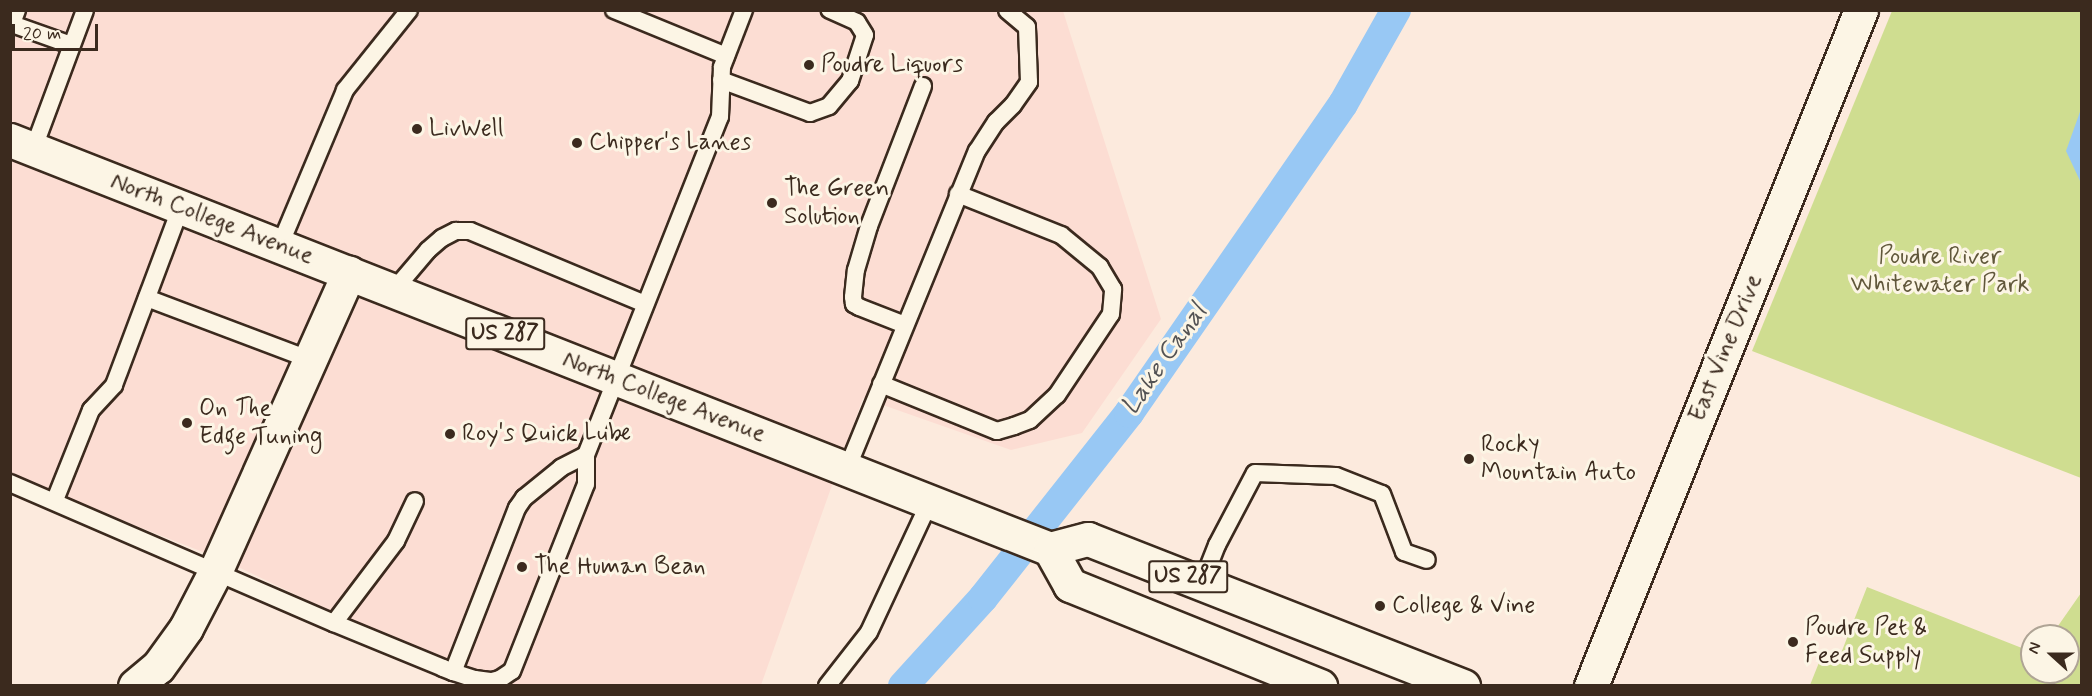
<!DOCTYPE html>
<html>
<head>
<meta charset="utf-8">
<style>
  body { margin:0 }
  #map { position:relative; width:2092px; height:696px; overflow:hidden; background:#fceadd; font-family:Mynerve,sans-serif }
  div>[style] { position:absolute }
  [style*='--x'] { left:calc(var(--x)*1px); top:calc(var(--y)*1px); width:calc(var(--w)*1px); rotate:calc(var(--a)*1deg) }
  .built>* { inset:0; background:#fcddd3 }
  .green>* { inset:0; background:#cfdd90 }
  .water>* { inset:0; background:#98c8f4 }
  .canal>* { height:30px; margin:-15px; padding:0 15px; transform-origin:15px; border-radius:15px; background:#98c8f4 }
  .roads { filter:drop-shadow(2px 0 #3b2a1e) drop-shadow(-2px 0 #3b2a1e) drop-shadow(0 2px #3b2a1e) drop-shadow(0 -2px #3b2a1e) }
  .lane>* { height:16px; margin:-8px; padding:0 8px; transform-origin:8px; border-radius:8px; background:#fcf5e5 }
  .street>* { height:33px; margin:-16.5px; padding:0 16.5px; transform-origin:16.5px; border-radius:16.5px; background:#fcf5e5 }
  .secondary>* { height:33px; margin:-16.5px; padding:0 16.5px; transform-origin:16.5px; border-radius:16.5px; background:#fcf5e5 }
  .highway>* { height:33px; margin:-16.5px; padding:0 16.5px; transform-origin:16.5px; border-radius:16.5px; background:#fcf5e5 }
  .dots>* { width:16px; height:16px; translate:-50% -50%; box-sizing:border-box; border:3px solid #fcf5e5; border-radius:50% }
  span { translate:-50% -50%; white-space:nowrap; text-align:center; line-height:1.15; -webkit-text-stroke:6px #fcf5e5; paint-order:stroke }
  .shield-label span { padding:2px 4px; background:#fcf5e5; border:2px solid; border-radius:4px; -webkit-text-stroke-width:0 }
  .shield-label { font-size:22px; color:#3b2a1e; font-weight:700 }
  .poi-label { font-size:24px; color:#3b2a1e }
  .left { translate:0 -50%; text-align:left }
  .street-label { font-size:24px; color:#3b2a1e }
  .park-label { font-size:24px; color:#60573a }
  .water-label { font-size:26px; color:#525254; font-style:italic }
  .frame { position:absolute; inset:0; border:12px solid #3b2a1e; pointer-events:none }
  .north { position:absolute; left:2020px; top:624px; width:60px; height:60px; box-sizing:border-box; background:#fcf5e5; border:2px solid #afa495; border-radius:50%; rotate:291deg; font-size:16px; font-weight:700; line-height:24px; text-align:center; color:#3b2a1e }
  .north::after { content:''; display:block; margin:auto; width:21px; height:27px; background:#3b2a1e; clip-path:polygon(50% 0,100% 100%,50% 72%,0 100%) }
  .scale { position:absolute; left:12px; top:24px; width:86px; height:27px; box-sizing:border-box; border:3px solid #3b2a1e; border-top:0; padding-left:8px; font-size:18px; line-height:21px; white-space:nowrap; color:#3b2a1e; -webkit-text-stroke:4px #fcf5e5; paint-order:stroke }
</style>
</head>
<body>
<div id="map">
  <div class="built">
    <div style="clip-path:polygon(10px 11px,1063px 11px,1161px 319px,1082px 433px,1011px 450px,863px 398px,761px 685px,483px 685px,226px 561px,11px 477px)"></div>
  </div>
  <div class="green">
    <div style="clip-path:polygon(1892px 11px,2081px 11px,2081px 478px,1752px 351px)"></div>
    <div style="clip-path:polygon(1867px 587px,2032px 652px,2032px 672px,2068px 672px,2068px 636px,2051px 636px,2081px 593px,2081px 685px,1810px 685px,1820px 660px,1836px 666px)"></div>
  </div>
  <div class="water">
    <div style="clip-path:polygon(2081px 109px,2081px 183px,2066px 151px)"></div>
  </div>
  <div class="canal">
    <div style="--x:903;--y:686;--w:119;--a:-47.7"></div>
    <div style="--x:983;--y:598;--w:236;--a:-51.7"></div>
    <div style="--x:1129;--y:413;--w:376;--a:-55.3"></div>
    <div style="--x:1343;--y:104;--w:108;--a:-60.6"></div>
  </div>
  <div class="roads">
    <div class="lane">
      <div style="--x:17;--y:10;--w:15;--a:110"></div>
      <div style="--x:12;--y:24;--w:63;--a:19.6"></div>
      <div style="--x:614;--y:10;--w:121;--a:22.3"></div>
      <div style="--x:721;--y:80;--w:95;--a:20.3"></div>
      <div style="--x:810;--y:113;--w:20;--a:-20"></div>
      <div style="--x:829;--y:106;--w:33;--a:-50"></div>
      <div style="--x:850;--y:81;--w:48;--a:-71.9"></div>
      <div style="--x:865;--y:35;--w:15;--a:-122"></div>
      <div style="--x:857;--y:22;--w:30;--a:-156"></div>
      <div style="--x:33;--y:150;--w:149;--a:-69.6"></div>
      <div style="--x:280;--y:245;--w:168;--a:-67.2"></div>
      <div style="--x:345;--y:90;--w:102;--a:-51.3"></div>
      <div style="--x:394;--y:290;--w:52;--a:-49.6"></div>
      <div style="--x:428;--y:250;--w:18;--a:-41"></div>
      <div style="--x:442;--y:238;--w:16;--a:-27"></div>
      <div style="--x:456;--y:231;--w:14;--a:0"></div>
      <div style="--x:470;--y:231;--w:190;--a:22.6"></div>
      <div style="--x:147;--y:298;--w:175;--a:20.7"></div>
      <div style="--x:905;--y:325;--w:49;--a:-158.6"></div>
      <div style="--x:859;--y:307;--w:6;--a:-149"></div>
      <div style="--x:854;--y:304;--w:7;--a:-98"></div>
      <div style="--x:853;--y:297;--w:27;--a:-84"></div>
      <div style="--x:856;--y:270;--w:46;--a:-73.5"></div>
      <div style="--x:869;--y:226;--w:150;--a:-68.9"></div>
      <div style="--x:881;--y:384;--w:125;--a:22.1"></div>
      <div style="--x:997;--y:431;--w:18;--a:-16"></div>
      <div style="--x:1014;--y:426;--w:17;--a:-21"></div>
      <div style="--x:1030;--y:420;--w:37;--a:-43"></div>
      <div style="--x:1057;--y:395;--w:97;--a:-56.3"></div>
      <div style="--x:1111;--y:314;--w:25;--a:-85"></div>
      <div style="--x:1113;--y:289;--w:26;--a:-121"></div>
      <div style="--x:1100;--y:267;--w:50;--a:-140.6"></div>
      <div style="--x:1061;--y:235;--w:111;--a:-158.3"></div>
      <div style="--x:586;--y:455;--w:364;--a:-68.4"></div>
      <div style="--x:720;--y:117;--w:50;--a:-87.7"></div>
      <div style="--x:722;--y:67;--w:61;--a:-68.9"></div>
      <div style="--x:847;--y:469;--w:344;--a:-67.8"></div>
      <div style="--x:977;--y:151;--w:35;--a:-57"></div>
      <div style="--x:996;--y:122;--w:24;--a:-45"></div>
      <div style="--x:1013;--y:105;--w:28;--a:-55"></div>
      <div style="--x:1029;--y:82;--w:55;--a:-92.1"></div>
      <div style="--x:1027;--y:27;--w:26;--a:-140"></div>
      <div style="--x:10;--y:483;--w:353;--a:23.4"></div>
      <div style="--x:334;--y:623;--w:118;--a:22.4"></div>
      <div style="--x:443;--y:668;--w:11;--a:22"></div>
      <div style="--x:453;--y:672;--w:23;--a:18"></div>
      <div style="--x:475;--y:679;--w:17;--a:7"></div>
      <div style="--x:492;--y:681;--w:8;--a:-14"></div>
      <div style="--x:500;--y:679;--w:14;--a:-34"></div>
      <div style="--x:512;--y:671;--w:201;--a:-68.4"></div>
      <div style="--x:586;--y:484;--w:29;--a:-90"></div>
      <div style="--x:586;--y:455;--w:28;--a:153"></div>
      <div style="--x:561;--y:468;--w:48;--a:141"></div>
      <div style="--x:524;--y:498;--w:12;--a:125"></div>
      <div style="--x:517;--y:508;--w:176;--a:111.3"></div>
      <div style="--x:55;--y:500;--w:97;--a:-68.2"></div>
      <div style="--x:91;--y:410;--w:34;--a:-47"></div>
      <div style="--x:114;--y:385;--w:190;--a:-69.4"></div>
      <div style="--x:1202;--y:583;--w:41;--a:-68.5"></div>
      <div style="--x:1217;--y:545;--w:81;--a:-62.2"></div>
      <div style="--x:1255;--y:473;--w:81;--a:2.1"></div>
      <div style="--x:1336;--y:476;--w:49;--a:21.4"></div>
      <div style="--x:1382;--y:494;--w:62;--a:69.2"></div>
      <div style="--x:1404;--y:552;--w:24;--a:19"></div>
      <div style="--x:334;--y:623;--w:103;--a:-52.9"></div>
      <div style="--x:396;--y:541;--w:44;--a:-64.6"></div>
      <div style="--x:827;--y:686;--w:68;--a:-52.1"></div>
      <div style="--x:869;--y:632;--w:145;--a:-65"></div>
    </div>
    <div class="street">
      <div style="--x:135;--y:686;--w:30;--a:-40"></div>
      <div style="--x:158;--y:667;--w:48;--a:-54.3"></div>
      <div style="--x:186;--y:628;--w:63;--a:-62.6"></div>
      <div style="--x:215;--y:572;--w:328;--a:-65.9"></div>
    </div>
    <div class="secondary">
      <div style="--x:1591;--y:686;--w:728;--a:-68.23"></div>
    </div>
    <div class="highway">
      <div style="--x:10;--y:140;--w:1118;--a:21.47"></div>
      <div style="--x:1050;--y:549;--w:39;--a:-15"></div>
      <div style="--x:1088;--y:539;--w:403;--a:21.4"></div>
      <div style="--x:1050;--y:549;--w:41;--a:60.9"></div>
      <div style="--x:1070;--y:585;--w:270;--a:22"></div>
    </div>
  </div>
  <div class="dots">
    <div style="left:809px;top:65px;background:#3b2a1e"></div>
    <div style="left:417px;top:129px;background:#3b2a1e"></div>
    <div style="left:577px;top:143px;background:#3b2a1e"></div>
    <div style="left:772px;top:203px;background:#3b2a1e"></div>
    <div style="left:187px;top:423px;background:#3b2a1e"></div>
    <div style="left:450px;top:434px;background:#3b2a1e"></div>
    <div style="left:1469px;top:459px;background:#3b2a1e"></div>
    <div style="left:522px;top:567px;background:#3b2a1e"></div>
    <div style="left:1380px;top:606px;background:#3b2a1e"></div>
    <div style="left:1793px;top:642px;background:#3b2a1e"></div>
  </div>
  <div class="shield-label">
    <span style="left:505px;top:334px">US 287</span>
    <span style="left:1188px;top:577px">US 287</span>
  </div>
  <div class="poi-label">
    <span class="left" style="left:821px;top:65px">Poudre Liquors</span>
    <span class="left" style="left:429px;top:129px">LivWell</span>
    <span class="left" style="left:589px;top:143px">Chipper's Lanes</span>
    <span class="left" style="left:784px;top:203px">The Green<br>Solution</span>
    <span class="left" style="left:199px;top:423px">On The<br>Edge Tuning</span>
    <span class="left" style="left:462px;top:434px">Roy's Quick Lube</span>
    <span class="left" style="left:1481px;top:459px">Rocky<br>Mountain Auto</span>
    <span class="left" style="left:534px;top:567px">The Human Bean</span>
    <span class="left" style="left:1392px;top:606px">College &amp; Vine</span>
    <span class="left" style="left:1805px;top:642px">Poudre Pet &amp;<br>Feed Supply</span>
  </div>
  <div class="street-label">
    <span style="left:212px;top:219px;rotate:21deg">North College Avenue</span>
    <span style="left:1726px;top:348px;rotate:-68deg">East Vine Drive</span>
    <span style="left:664px;top:397px;rotate:21deg">North College Avenue</span>
  </div>
  <div class="park-label">
    <span style="left:1940px;top:271px">Poudre River<br>Whitewater Park</span>
  </div>
  <div class="water-label">
    <span style="left:1165px;top:360px;rotate:-55deg">Lake Canal</span>
  </div>
  <div class="frame"></div>
  <div class="north">N</div>
  <div class="scale">20 m</div>
</div>
</body>
</html>
